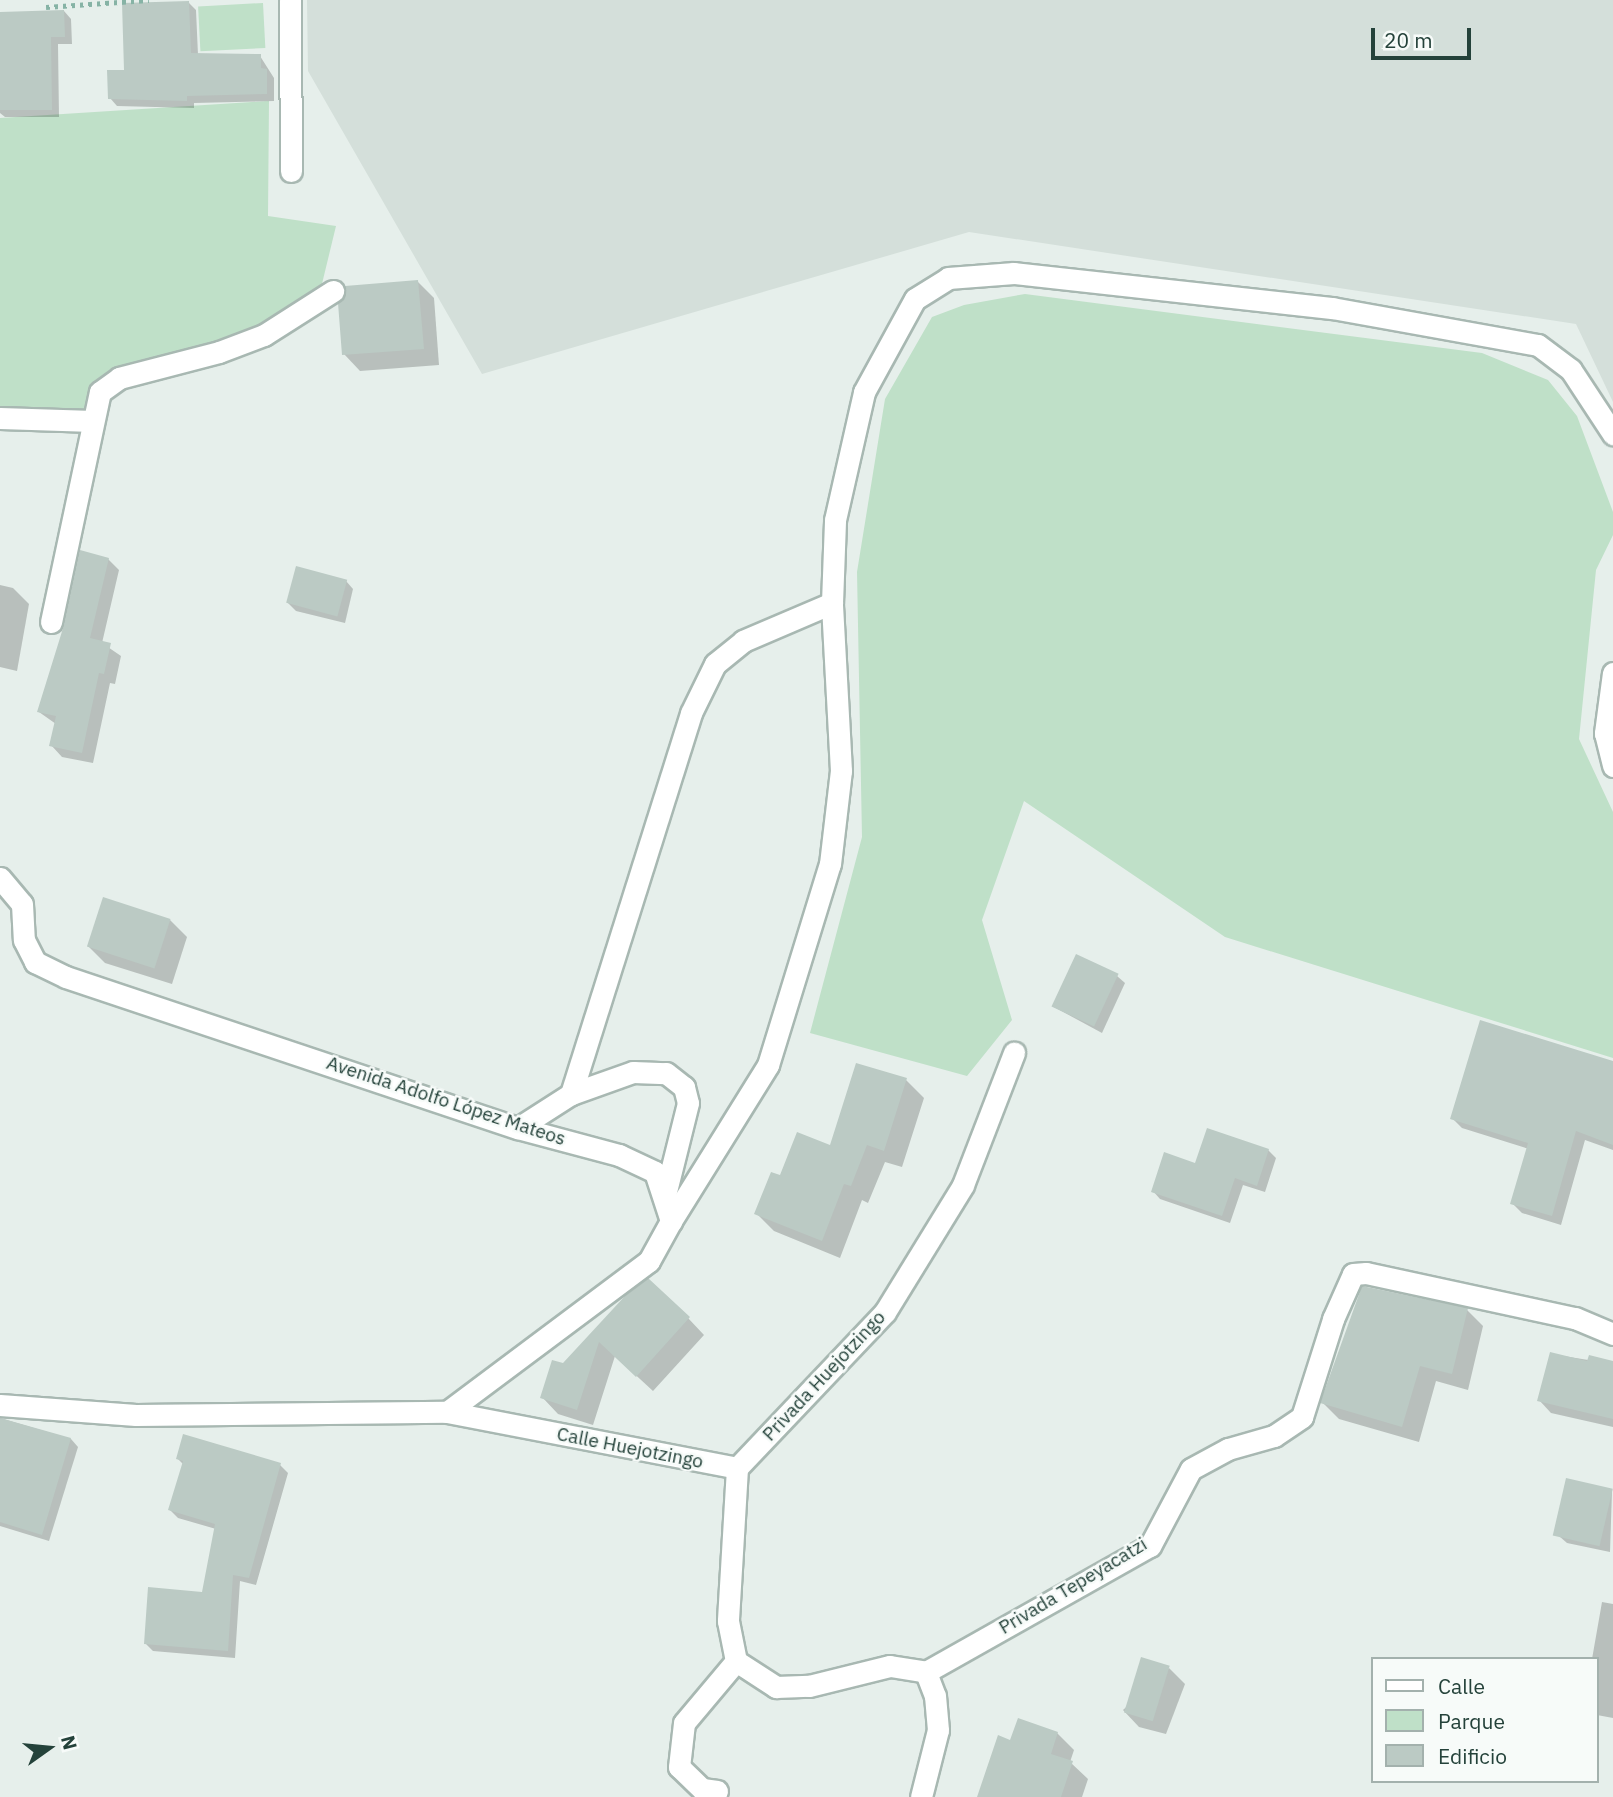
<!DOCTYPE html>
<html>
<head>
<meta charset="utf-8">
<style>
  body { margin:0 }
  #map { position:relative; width:1613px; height:1797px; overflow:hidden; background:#e6efeb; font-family:"IBM Plex Sans",sans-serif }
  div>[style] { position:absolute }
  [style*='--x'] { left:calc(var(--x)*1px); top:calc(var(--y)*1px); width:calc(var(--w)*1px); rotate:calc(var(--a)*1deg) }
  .built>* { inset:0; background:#d4dfda }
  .green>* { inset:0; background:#bfe0c8; transform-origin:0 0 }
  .shadow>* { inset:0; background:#0003 }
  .building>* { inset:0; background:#bbcac4; transform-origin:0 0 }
  .path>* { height:4.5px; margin-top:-2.25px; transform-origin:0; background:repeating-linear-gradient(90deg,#86b3a5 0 3.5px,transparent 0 8.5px) }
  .roads { filter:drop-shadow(2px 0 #a8b8b2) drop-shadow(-2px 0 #a8b8b2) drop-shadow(0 2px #a8b8b2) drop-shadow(0 -2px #a8b8b2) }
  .street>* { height:21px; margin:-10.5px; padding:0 10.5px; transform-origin:10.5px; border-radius:10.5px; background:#fff }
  span { translate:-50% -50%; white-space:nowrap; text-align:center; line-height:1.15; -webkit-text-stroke:5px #f7fbf9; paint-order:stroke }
  .street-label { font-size:19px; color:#24423a }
  .legend { position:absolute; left:1371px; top:1657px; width:228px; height:126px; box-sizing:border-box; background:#f7fbf9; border:2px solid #a3b1ad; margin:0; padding:9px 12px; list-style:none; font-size:21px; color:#24423a }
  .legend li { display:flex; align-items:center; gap:14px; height:35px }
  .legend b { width:35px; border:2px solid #a3b1ad }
  .north { position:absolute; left:14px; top:1713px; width:70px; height:70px; -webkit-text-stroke:5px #f7fbf9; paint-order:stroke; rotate:75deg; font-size:19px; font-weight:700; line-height:28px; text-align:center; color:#24423a }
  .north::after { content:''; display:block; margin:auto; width:24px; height:32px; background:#24423a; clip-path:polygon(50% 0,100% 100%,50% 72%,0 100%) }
  .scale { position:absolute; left:1371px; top:28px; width:100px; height:32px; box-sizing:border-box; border:4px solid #24423a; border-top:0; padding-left:9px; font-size:21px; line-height:24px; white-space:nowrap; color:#24423a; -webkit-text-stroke:5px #f7fbf9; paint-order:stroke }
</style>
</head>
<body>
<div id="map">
  <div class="built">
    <div style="clip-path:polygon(307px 0,1613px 0,1613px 402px,1576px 324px,969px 232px,482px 374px,308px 71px)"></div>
  </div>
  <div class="green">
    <div style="left:263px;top:3px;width:45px;height:65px;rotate:87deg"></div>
    <div style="clip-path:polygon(269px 101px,268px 216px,336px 226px,321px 288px,262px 326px,215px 345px,118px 368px,85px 415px,0 407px,0 118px)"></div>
    <div style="clip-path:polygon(1025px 294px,1482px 353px,1548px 380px,1577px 416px,1613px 512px,1613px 535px,1596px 570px,1579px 739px,1613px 812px,1613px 1058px,1225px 937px,1024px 801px,982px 920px,1012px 1020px,967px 1076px,810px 1033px,862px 837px,857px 572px,885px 399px,932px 317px,964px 305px)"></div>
  </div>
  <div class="shadow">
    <div style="clip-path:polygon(189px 3px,196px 10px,198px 55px,260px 56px,274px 78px,274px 101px,194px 103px,194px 108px,117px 106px,110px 98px,126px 72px)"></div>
    <div style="clip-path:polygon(64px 11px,71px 19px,72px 44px,58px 44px,59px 117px,5px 117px,0 113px,0 14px)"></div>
    <div style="clip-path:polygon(418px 282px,434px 298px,439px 365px,360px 371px,344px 354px)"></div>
    <div style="clip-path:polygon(108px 559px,119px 570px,102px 643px,121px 656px,115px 684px,110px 683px,93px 763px,62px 757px,51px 745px,56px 724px,39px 712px)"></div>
    <div style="clip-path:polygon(346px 581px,353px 589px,345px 623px,296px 611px,288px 603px)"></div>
    <div style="clip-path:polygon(0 585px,13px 588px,29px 604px,17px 671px,0 667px)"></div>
    <div style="clip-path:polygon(170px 920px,187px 937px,172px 984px,105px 963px,89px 947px)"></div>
    <div style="clip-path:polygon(1117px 976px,1125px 983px,1102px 1033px,1054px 1007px)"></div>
    <div style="clip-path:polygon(1613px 1062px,1613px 1150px,1585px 1140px,1561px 1225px,1522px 1213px,1512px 1203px,1529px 1149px,1462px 1128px,1452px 1118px)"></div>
    <div style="clip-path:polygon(906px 1080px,924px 1098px,902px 1167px,885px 1162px,868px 1203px,862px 1200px,840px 1258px,774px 1231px,756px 1213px,781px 1177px,832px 1147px)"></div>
    <div style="clip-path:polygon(1268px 1150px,1276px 1158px,1265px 1192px,1243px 1185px,1230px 1223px,1160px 1199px,1153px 1191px,1196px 1165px)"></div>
    <div style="clip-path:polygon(626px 1297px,688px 1318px,704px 1335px,653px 1391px,615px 1356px,593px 1425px,558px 1414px,542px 1397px,563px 1365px)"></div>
    <div style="clip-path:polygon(1467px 1310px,1483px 1326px,1468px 1390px,1436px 1381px,1419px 1442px,1339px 1419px,1322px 1402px)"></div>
    <div style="clip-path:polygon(1551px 1354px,1613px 1364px,1613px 1427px,1551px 1413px,1539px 1400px)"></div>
    <div style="clip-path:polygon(0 1418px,71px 1439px,78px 1447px,49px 1541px,0 1526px)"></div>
    <div style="clip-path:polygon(178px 1459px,280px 1465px,288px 1473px,256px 1585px,240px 1581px,235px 1658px,153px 1651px,146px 1644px,203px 1593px,216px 1529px,178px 1518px,170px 1510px,184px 1465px)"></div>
    <div style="clip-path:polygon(1612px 1491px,1610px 1552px,1567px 1543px,1559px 1536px)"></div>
    <div style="clip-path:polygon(1602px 1602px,1613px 1604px,1613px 1718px,1597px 1715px,1597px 1659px,1592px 1659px)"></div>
    <div style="clip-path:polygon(1169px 1668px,1185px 1684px,1166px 1734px,1139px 1727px,1123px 1710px)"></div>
    <div style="clip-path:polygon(1057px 1733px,1074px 1750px,1070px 1762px,1088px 1779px,1082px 1797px,980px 1797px,1011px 1742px)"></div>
  </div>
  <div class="building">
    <div style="clip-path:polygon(189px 1px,191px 53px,261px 54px,261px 68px,267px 69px,267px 94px,187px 96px,187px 101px,108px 99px,107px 70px,124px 70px,122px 3px)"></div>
    <div style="clip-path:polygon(64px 10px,65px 37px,51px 37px,52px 110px,0 110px,0 12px)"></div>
    <div style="clip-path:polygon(418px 280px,424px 349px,342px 355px,338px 303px,345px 296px,345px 286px)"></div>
    <div style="clip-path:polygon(80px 550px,109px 558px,90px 638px,111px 643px,104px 674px,99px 673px,82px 753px,49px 746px,56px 716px,37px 712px,64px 625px)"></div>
    <div style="left:296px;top:566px;width:53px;height:38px;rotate:15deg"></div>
    <div style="left:103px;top:897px;width:71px;height:52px;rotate:18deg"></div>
    <div style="left:1076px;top:954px;width:47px;height:58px;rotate:25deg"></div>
    <div style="clip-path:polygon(1480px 1020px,1613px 1061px,1613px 1145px,1576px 1131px,1552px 1216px,1510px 1204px,1528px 1143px,1450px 1119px)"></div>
    <div style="clip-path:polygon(856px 1063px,907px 1078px,884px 1151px,867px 1145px,851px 1186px,844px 1184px,822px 1241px,754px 1214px,771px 1172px,780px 1175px,797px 1132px,830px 1145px)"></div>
    <div style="clip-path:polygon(1207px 1128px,1269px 1149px,1257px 1186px,1235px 1178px,1222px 1216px,1151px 1192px,1164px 1152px,1195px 1163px)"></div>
    <div style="clip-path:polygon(648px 1278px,690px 1317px,636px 1377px,599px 1342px,577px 1410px,540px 1398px,552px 1360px,563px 1363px,625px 1296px)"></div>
    <div style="clip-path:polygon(1362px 1286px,1468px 1308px,1452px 1374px,1420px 1366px,1402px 1427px,1320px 1403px)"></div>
    <div style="clip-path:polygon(1550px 1352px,1587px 1361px,1589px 1355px,1613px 1361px,1613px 1419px,1537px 1401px)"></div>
    <div style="clip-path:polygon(0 1418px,71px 1438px,42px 1535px,0 1522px)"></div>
    <div style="clip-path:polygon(183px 1434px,281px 1463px,249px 1578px,233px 1575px,228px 1651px,144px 1644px,148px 1587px,202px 1592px,215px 1524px,168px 1510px,183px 1461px,176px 1459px)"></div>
    <div style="left:1566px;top:1478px;width:48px;height:59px;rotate:13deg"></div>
    <div style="left:1141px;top:1657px;width:30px;height:58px;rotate:17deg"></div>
    <div style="clip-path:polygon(1018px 1718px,1058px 1732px,1051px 1754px,1073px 1761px,1061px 1797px,977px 1797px,998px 1735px,1010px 1740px)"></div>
  </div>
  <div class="path">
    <div style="--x:46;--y:7;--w:103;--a:-3.9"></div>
  </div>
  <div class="roads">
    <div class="street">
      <div style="--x:290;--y:0;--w:171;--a:89.7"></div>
      <div style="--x:0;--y:418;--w:93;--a:1.8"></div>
      <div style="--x:51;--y:622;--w:235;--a:-78"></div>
      <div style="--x:100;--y:392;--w:24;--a:-36"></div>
      <div style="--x:119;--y:378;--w:103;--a:-14.6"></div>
      <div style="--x:219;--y:352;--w:48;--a:-20.7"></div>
      <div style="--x:264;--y:335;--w:82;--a:-32.5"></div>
      <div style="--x:1613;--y:673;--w:61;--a:97.6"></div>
      <div style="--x:1605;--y:733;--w:34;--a:76"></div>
      <div style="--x:0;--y:878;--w:34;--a:50"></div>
      <div style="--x:22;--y:904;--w:36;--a:87"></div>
      <div style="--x:24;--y:940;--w:25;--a:63"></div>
      <div style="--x:35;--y:962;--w:34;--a:26"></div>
      <div style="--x:66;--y:977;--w:477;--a:18.5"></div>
      <div style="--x:518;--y:1128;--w:105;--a:15"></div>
      <div style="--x:619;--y:1155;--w:40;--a:25"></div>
      <div style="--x:655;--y:1172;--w:52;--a:71.9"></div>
      <div style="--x:671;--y:1221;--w:46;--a:118.8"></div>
      <div style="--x:649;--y:1261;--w:252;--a:143.2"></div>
      <div style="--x:571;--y:1094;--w:399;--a:-72.5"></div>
      <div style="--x:691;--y:713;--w:55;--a:-63.9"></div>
      <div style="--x:715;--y:664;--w:36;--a:-39"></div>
      <div style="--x:743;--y:641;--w:97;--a:-23.1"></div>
      <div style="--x:518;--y:1128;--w:63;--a:-32.7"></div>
      <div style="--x:571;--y:1094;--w:66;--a:-19.5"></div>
      <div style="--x:633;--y:1072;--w:33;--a:2"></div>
      <div style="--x:666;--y:1073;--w:23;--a:38"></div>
      <div style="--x:684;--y:1087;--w:16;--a:76"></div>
      <div style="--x:688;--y:1103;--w:95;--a:104"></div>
      <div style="--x:671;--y:1221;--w:184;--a:-58.1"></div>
      <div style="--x:768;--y:1065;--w:210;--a:-72.9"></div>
      <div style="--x:830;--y:864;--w:94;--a:-83.3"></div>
      <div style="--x:841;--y:771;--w:168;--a:-93.1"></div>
      <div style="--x:832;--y:603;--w:83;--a:-87.9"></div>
      <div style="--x:835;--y:520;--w:131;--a:-77.2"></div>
      <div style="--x:864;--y:392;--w:106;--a:-61.3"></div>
      <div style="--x:915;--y:299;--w:39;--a:-32"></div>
      <div style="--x:948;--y:278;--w:66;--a:-4.3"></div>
      <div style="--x:1014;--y:273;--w:320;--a:6.3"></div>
      <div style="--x:1332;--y:308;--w:209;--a:10.2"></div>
      <div style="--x:1538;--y:345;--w:41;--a:37.1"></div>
      <div style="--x:1571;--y:370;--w:77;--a:56.7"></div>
      <div style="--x:0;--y:1405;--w:136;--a:4.2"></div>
      <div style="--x:136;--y:1415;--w:311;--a:-0.6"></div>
      <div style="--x:447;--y:1412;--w:295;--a:10.9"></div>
      <div style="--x:737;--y:1468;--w:153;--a:93.4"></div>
      <div style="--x:728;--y:1621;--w:41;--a:78.7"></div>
      <div style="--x:736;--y:1661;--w:48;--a:33"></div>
      <div style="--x:776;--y:1687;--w:33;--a:-2"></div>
      <div style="--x:809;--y:1686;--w:83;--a:-13.9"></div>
      <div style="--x:890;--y:1666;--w:36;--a:9"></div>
      <div style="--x:737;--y:1468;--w:215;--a:-46.5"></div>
      <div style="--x:885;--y:1312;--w:149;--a:-58.4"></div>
      <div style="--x:963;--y:1185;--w:142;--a:-68.9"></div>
      <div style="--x:926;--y:1672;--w:257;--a:-29.4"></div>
      <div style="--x:1150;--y:1546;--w:87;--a:-62"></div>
      <div style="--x:1191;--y:1469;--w:42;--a:-28.4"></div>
      <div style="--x:1228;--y:1449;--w:48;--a:-15.8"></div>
      <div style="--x:1274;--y:1436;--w:34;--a:-34"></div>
      <div style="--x:1302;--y:1417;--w:103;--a:-72.4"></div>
      <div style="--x:1333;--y:1319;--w:49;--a:-66"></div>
      <div style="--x:1353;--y:1274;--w:13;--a:-4"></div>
      <div style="--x:1366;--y:1273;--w:214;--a:12.2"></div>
      <div style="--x:1575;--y:1318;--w:41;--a:22.8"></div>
      <div style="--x:717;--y:1791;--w:15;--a:-172"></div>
      <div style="--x:702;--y:1789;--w:32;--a:-136"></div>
      <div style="--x:679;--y:1767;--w:44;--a:-83.5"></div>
      <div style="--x:684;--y:1723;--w:81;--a:-50"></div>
      <div style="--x:921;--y:1797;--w:69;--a:-75.8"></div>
      <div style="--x:938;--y:1730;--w:34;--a:-95"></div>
      <div style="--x:935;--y:1696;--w:26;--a:-111"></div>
    </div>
  </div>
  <div class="street-label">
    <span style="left:446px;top:1101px;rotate:18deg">Avenida Adolfo López Mateos</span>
    <span style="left:824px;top:1376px;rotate:-47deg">Privada Huejotzingo</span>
    <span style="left:630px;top:1448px;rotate:11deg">Calle Huejotzingo</span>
    <span style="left:1073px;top:1586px;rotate:-31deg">Privada Tepeyacatzi</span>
  </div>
  <ul class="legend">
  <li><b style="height:9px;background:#fff"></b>Calle</li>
  <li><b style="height:19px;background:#bfe0c8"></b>Parque</li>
  <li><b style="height:19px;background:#bbcac4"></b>Edificio</li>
  </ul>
  <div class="north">N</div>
  <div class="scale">20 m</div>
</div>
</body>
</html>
